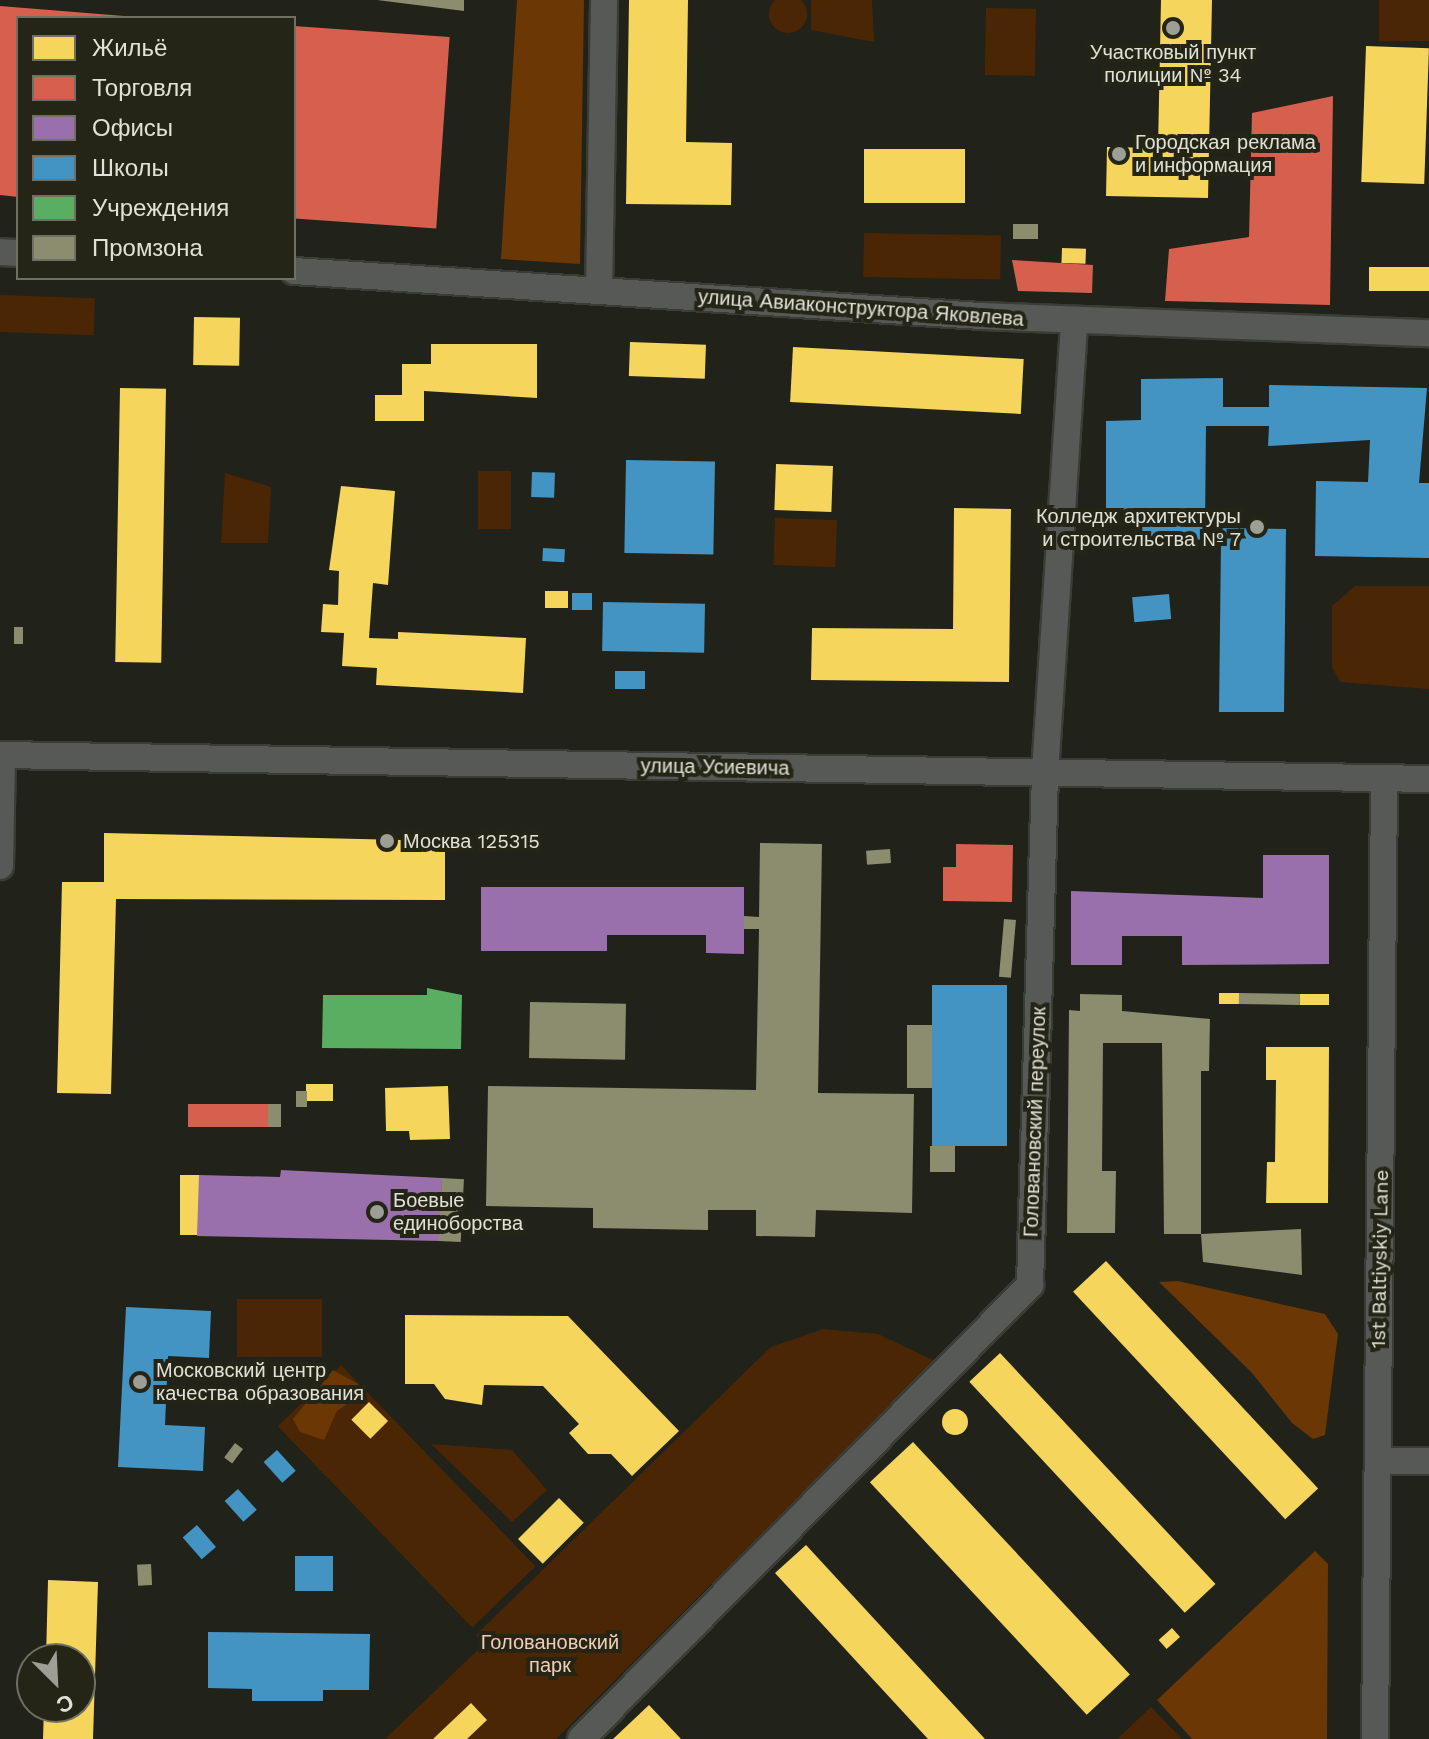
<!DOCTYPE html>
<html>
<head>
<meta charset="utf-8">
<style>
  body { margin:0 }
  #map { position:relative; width:1429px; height:1739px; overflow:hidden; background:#21221a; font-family:"Work Sans",sans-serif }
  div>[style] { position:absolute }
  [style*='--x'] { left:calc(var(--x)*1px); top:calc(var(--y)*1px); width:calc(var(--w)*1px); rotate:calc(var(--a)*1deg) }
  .green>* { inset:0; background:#4b2604; transform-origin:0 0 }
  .round { border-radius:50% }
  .forest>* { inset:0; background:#6a3705 }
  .homes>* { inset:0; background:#f6d55c; transform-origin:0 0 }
  .shops>* { inset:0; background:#d6604d; transform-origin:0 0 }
  .offices>* { inset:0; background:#9970ab }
  .schools>* { inset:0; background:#4393c3; transform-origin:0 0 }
  .public>* { inset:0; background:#5aae61 }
  .industry>* { inset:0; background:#8c8c6e; transform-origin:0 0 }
  .roads { filter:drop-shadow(2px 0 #3b3c35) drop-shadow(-2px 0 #3b3c35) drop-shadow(0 2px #3b3c35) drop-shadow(0 -2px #3b3c35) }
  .minor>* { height:26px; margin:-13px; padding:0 13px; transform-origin:13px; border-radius:13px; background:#575956 }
  .dots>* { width:22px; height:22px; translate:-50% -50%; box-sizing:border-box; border:4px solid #242516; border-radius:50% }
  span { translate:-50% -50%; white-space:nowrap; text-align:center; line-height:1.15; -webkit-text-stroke:8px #242516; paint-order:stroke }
  .poi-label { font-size:20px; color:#e0e1d7 }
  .left { translate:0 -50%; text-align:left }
  .right { translate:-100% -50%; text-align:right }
  .street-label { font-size:20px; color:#e0e1d7 }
  .park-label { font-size:20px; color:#f2ceb5 }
  .legend { position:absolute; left:16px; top:16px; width:280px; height:264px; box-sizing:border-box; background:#242516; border:2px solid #6f7063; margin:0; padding:10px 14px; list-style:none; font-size:24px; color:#e0e1d7 }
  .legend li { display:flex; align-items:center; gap:16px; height:40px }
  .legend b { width:40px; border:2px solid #6f7063 }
  .north { position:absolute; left:16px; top:1643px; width:80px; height:80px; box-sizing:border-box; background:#242516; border:2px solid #6f7063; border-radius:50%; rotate:156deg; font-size:22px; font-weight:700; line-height:32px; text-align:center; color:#e0e1d7 }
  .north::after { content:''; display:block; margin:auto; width:28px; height:36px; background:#9d9e95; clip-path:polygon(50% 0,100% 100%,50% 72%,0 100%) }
</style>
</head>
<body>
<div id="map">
  <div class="green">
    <div class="round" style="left:769px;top:-5px;width:38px;height:38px"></div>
    <div style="clip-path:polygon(811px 0,872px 0,874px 42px,811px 30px)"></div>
    <div style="left:1379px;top:0;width:50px;height:41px"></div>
    <div style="left:986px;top:8px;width:50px;height:67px;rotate:1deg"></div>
    <div style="left:864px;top:233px;width:137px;height:44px;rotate:1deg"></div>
    <div style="left:0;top:295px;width:95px;height:37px;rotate:2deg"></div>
    <div style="left:478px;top:471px;width:33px;height:58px"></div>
    <div style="clip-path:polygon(225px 473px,271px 487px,268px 543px,221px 543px)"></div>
    <div style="left:775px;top:518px;width:62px;height:47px;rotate:2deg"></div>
    <div style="clip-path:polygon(1355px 586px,1429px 586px,1429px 689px,1340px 682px,1332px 667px,1332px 606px)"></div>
    <div style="left:322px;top:1299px;width:58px;height:85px;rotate:90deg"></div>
    <div style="clip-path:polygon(823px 1329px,878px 1334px,935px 1361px,556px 1739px,385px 1739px,483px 1645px,476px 1635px,771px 1347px)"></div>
    <div style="left:341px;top:1365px;width:280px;height:88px;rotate:46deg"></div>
    <div style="clip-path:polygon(431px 1444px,512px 1450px,547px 1490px,512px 1522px)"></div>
    <div style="clip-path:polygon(1151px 1707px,1182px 1739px,1117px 1739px)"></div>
  </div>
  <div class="forest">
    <div style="clip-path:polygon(517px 0,584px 0,580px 264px,501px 259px)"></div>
    <div style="clip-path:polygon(1178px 1281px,1325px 1314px,1338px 1334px,1325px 1435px,1313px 1439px,1292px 1423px,1252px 1373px,1159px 1282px)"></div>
    <div style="clip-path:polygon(333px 1370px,358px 1384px,358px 1396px,337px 1411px,324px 1440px,300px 1432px,293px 1419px)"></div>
    <div style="clip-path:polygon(1315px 1551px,1328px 1564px,1327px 1739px,1192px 1739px,1157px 1700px)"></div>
  </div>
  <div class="homes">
    <div style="clip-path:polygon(629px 0,688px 0,686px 142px,732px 143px,731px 205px,626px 204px)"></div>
    <div style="clip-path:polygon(1161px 0,1212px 0,1208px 198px,1106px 196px,1107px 147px,1158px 148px)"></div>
    <div style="left:1366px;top:46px;width:63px;height:136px;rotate:2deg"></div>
    <div style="left:864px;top:149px;width:101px;height:54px"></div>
    <div style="left:1062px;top:248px;width:24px;height:15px;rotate:2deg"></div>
    <div style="left:1369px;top:267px;width:60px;height:24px"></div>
    <div style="left:194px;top:317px;width:46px;height:48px;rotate:1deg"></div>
    <div style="left:630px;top:342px;width:76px;height:34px;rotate:2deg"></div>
    <div style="clip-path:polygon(431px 344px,537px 344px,537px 398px,424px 391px,424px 421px,375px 421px,375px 395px,402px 395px,402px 364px,431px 364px)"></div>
    <div style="left:793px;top:347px;width:231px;height:55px;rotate:3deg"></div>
    <div style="left:120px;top:388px;width:46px;height:274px;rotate:1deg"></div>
    <div style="left:776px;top:464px;width:57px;height:46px;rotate:2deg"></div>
    <div style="clip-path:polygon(341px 486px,395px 491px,388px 585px,373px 583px,369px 638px,398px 639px,398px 632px,526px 638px,523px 693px,376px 685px,377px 668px,342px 666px,344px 633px,321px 632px,323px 604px,338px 605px,339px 571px,329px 570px)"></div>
    <div style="clip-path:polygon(954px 508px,1011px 509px,1009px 682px,811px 680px,812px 628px,953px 629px)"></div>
    <div style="left:545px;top:591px;width:23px;height:17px"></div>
    <div style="clip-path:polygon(104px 833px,445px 841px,445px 900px,116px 899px,111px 1094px,57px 1093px,62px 882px,104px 882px)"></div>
    <div style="left:1219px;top:993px;width:20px;height:11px"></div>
    <div style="left:1300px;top:994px;width:29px;height:11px"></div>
    <div style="clip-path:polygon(1266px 1047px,1329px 1047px,1328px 1203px,1266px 1203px,1267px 1162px,1275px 1162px,1276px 1080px,1266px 1080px)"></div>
    <div style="left:306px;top:1084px;width:27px;height:17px"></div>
    <div style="clip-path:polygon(448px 1086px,450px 1139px,410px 1140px,409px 1131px,386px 1131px,385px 1088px)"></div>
    <div style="left:180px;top:1175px;width:19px;height:60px"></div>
    <div style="left:1106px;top:1261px;width:311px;height:45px;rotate:47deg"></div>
    <div style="clip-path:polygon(405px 1315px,568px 1316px,679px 1431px,632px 1476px,611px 1454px,588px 1454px,569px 1433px,579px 1424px,543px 1386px,484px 1385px,482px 1405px,445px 1399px,434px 1384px,405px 1384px)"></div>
    <div style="left:1000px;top:1353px;width:316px;height:42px;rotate:47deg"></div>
    <div style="left:369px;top:1402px;width:27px;height:25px;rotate:45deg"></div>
    <div class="round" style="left:942px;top:1409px;width:26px;height:26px"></div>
    <div style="left:913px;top:1442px;width:318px;height:59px;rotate:47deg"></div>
    <div style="left:559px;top:1498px;width:35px;height:58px;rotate:45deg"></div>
    <div style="clip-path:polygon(806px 1545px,985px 1739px,928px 1739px,775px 1573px)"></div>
    <div style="clip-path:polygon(48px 1580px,98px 1582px,93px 1739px,43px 1739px,44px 1707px,80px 1707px,80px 1659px,46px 1659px)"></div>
    <div style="left:1172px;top:1628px;width:12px;height:18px;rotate:48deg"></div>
    <div style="clip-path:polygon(471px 1703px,487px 1720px,467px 1739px,433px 1739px)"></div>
    <div style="clip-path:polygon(649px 1705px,681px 1739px,613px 1739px)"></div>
  </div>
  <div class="shops">
    <div style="clip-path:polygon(0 6px,124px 16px,18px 18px,18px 197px,0 195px)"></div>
    <div style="left:294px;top:26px;width:156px;height:192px;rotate:4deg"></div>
    <div style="clip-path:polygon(1333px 96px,1330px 305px,1165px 301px,1169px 249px,1249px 237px,1252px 113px)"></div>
    <div style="clip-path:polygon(1012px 260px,1093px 265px,1092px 293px,1018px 291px)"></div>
    <div style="clip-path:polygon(956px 844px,1013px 845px,1012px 902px,943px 901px,943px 867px,956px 867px)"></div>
    <div style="left:268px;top:1104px;width:23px;height:80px;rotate:90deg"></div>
  </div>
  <div class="offices">
    <div style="clip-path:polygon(1263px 855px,1329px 855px,1329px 964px,1182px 965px,1182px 936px,1122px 936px,1122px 965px,1071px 965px,1071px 891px,1263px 898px)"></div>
    <div style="clip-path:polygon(481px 887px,744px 887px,744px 954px,706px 953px,706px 935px,607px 935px,607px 951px,481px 951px)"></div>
    <div style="clip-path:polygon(281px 1170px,442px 1178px,441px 1241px,197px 1236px,199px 1175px,280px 1177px)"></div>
  </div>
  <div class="schools">
    <div style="clip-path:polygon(1223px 378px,1223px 407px,1269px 407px,1269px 385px,1427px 388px,1419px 483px,1429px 483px,1429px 558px,1315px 556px,1316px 481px,1368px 482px,1370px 440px,1268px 446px,1269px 426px,1206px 426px,1205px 528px,1286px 529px,1284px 712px,1219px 712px,1221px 540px,1141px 539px,1141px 510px,1106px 510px,1106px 421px,1141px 420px,1141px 379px)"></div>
    <div style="left:626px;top:460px;width:89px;height:93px;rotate:1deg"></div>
    <div style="left:532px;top:472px;width:23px;height:25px;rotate:2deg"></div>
    <div style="left:543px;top:548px;width:22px;height:13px;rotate:3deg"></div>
    <div style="left:572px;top:593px;width:20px;height:17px"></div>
    <div style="left:1169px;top:594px;width:25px;height:37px;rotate:85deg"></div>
    <div style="left:603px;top:602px;width:102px;height:49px;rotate:1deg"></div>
    <div style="left:645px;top:671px;width:18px;height:30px;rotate:90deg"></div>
    <div style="left:932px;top:985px;width:75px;height:161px"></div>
    <div style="clip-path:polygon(126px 1307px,211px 1311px,209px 1358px,168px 1356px,165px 1425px,205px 1427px,203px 1471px,118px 1467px)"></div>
    <div style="left:277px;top:1450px;width:28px;height:18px;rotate:48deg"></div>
    <div style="left:238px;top:1489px;width:28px;height:18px;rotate:48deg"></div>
    <div style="left:197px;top:1525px;width:29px;height:19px;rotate:49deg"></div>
    <div style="left:295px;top:1556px;width:38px;height:35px"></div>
    <div style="clip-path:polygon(208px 1632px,370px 1634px,369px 1690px,323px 1690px,323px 1701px,252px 1701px,252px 1689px,208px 1688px)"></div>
  </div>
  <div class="public">
    <div style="clip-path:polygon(427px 988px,462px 995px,461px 1049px,322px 1048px,323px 995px,427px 995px)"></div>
  </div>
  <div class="industry">
    <div style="clip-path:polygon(377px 0,464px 0,464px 11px)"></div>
    <div style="left:1038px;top:224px;width:15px;height:25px;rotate:90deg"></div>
    <div style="left:14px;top:627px;width:9px;height:17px"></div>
    <div style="clip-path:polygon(760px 843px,822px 844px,818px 1093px,914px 1094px,912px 1213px,816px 1210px,815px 1237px,756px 1236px,756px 1210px,708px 1210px,708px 1230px,593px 1228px,593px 1208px,486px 1206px,488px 1086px,756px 1090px,759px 929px,744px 929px,744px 916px,759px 917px)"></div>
    <div style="left:890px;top:849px;width:14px;height:24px;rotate:86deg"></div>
    <div style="left:1004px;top:919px;width:12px;height:58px;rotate:5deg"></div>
    <div style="left:1239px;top:993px;width:61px;height:11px;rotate:1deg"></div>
    <div style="clip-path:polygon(1080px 994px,1122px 995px,1122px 1011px,1210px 1019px,1209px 1071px,1201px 1071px,1201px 1234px,1164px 1234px,1162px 1043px,1103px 1043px,1102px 1171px,1116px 1171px,1115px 1233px,1067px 1233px,1069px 1010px,1080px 1011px)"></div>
    <div style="left:530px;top:1002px;width:96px;height:56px;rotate:1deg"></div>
    <div style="left:907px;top:1025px;width:25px;height:63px"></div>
    <div style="left:296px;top:1091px;width:11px;height:16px"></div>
    <div style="left:268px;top:1104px;width:13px;height:23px"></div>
    <div style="left:930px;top:1146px;width:25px;height:26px"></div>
    <div style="left:442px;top:1178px;width:22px;height:63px;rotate:3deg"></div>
    <div style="clip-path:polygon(1301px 1229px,1302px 1275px,1203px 1262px,1201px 1234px)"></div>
    <div style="left:235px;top:1443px;width:10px;height:18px;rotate:37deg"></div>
    <div style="left:151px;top:1564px;width:21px;height:14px;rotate:87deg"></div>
  </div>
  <div class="roads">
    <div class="minor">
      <div style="--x:0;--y:252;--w:18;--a:3"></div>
      <div style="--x:294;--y:271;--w:688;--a:3.75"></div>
      <div style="--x:981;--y:316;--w:448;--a:2.2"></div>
      <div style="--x:599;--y:291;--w:291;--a:-89"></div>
      <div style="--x:0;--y:755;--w:1429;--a:0.96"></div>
      <div style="--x:0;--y:866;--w:111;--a:-89"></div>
      <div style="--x:1378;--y:1461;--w:51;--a:0"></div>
      <div style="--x:581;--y:1739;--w:639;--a:-45.32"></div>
      <div style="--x:1030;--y:1285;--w:512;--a:-88.32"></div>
      <div style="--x:1045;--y:773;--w:453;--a:-86.3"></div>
      <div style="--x:1375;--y:1739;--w:961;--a:-89.46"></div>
    </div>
  </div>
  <div class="dots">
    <div style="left:1173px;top:28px;background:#9d9e95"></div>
    <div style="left:1119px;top:154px;background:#9d9e95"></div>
    <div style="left:1257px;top:527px;background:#9d9e95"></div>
    <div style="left:387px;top:841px;background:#9d9e95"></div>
    <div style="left:377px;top:1212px;background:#9d9e95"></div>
    <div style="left:140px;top:1382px;background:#9d9e95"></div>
  </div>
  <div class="poi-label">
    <span style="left:1173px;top:64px">Участковый пункт<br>полиции № 34</span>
    <span class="left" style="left:1135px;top:154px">Городская реклама<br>и информация</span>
    <span class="right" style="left:1241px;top:528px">Колледж архитектуры<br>и строительства № 7</span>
    <span class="left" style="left:403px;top:841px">Москва 125315</span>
    <span class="left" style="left:393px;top:1212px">Боевые<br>единоборства</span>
    <span class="left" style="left:156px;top:1382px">Московский центр<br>качества образования</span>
  </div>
  <div class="street-label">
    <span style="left:861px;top:308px;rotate:4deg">улица Авиаконструктора Яковлева</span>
    <span style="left:715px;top:767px;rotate:1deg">улица Усиевича</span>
    <span style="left:1035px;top:1122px;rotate:-88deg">Головановский переулок</span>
    <span style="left:1380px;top:1259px;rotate:-89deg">1st Baltiyskiy Lane</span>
  </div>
  <div class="park-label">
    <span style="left:550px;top:1654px">Головановский<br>парк</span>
  </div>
  <ul class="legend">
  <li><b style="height:22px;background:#f6d55c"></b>Жильё</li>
  <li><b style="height:22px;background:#d6604d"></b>Торговля</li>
  <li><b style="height:22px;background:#9970ab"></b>Офисы</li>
  <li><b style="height:22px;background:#4393c3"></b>Школы</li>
  <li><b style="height:22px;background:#5aae61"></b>Учреждения</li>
  <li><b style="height:22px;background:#8c8c6e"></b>Промзона</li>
  </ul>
  <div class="north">С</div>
</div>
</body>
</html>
